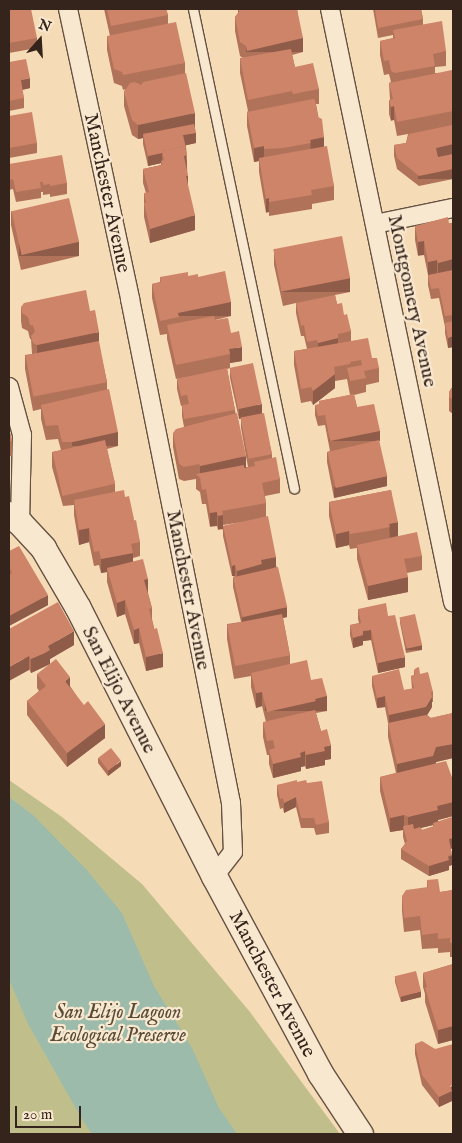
<!DOCTYPE html>
<html>
<head>
<meta charset="utf-8">
<style>
  body { margin:0 }
  #map { position:relative; width:462px; height:1143px; overflow:hidden; background:#f6dbb7; font-family:"IM FELL English",serif }
  div>[style] { position:absolute }
  [style*='--x'] { left:calc(var(--x)*1px); top:calc(var(--y)*1px); width:calc(var(--w)*1px); rotate:calc(var(--a)*1deg) }
  .green>* { inset:0; background:#c0bf8c }
  .water>* { inset:0; background:#9dbbaa }
  .roads { filter:drop-shadow(1px 0 #655242) drop-shadow(-1px 0 #655242) drop-shadow(0 1px #655242) drop-shadow(0 -1px #655242) }
  .lane>* { height:9px; margin:-4.5px; padding:0 4.5px; transform-origin:4.5px; border-radius:4.5px; background:#f9e8d0 }
  .street>* { height:18px; margin:-9px; padding:0 9px; transform-origin:9px; border-radius:9px; background:#f9e8d0 }
  .secondary>* { height:25px; margin:-12.5px; padding:0 12.5px; transform-origin:12.5px; border-radius:12.5px; background:#f9e8d0 }
  .wall>* { inset:0; background:#b1725a }
  .shaded-wall>* { inset:0; background:#905c4a; transform-origin:0 0 }
  .building>* { inset:0; background:#ce8469; transform-origin:0 0 }
  span { translate:-50% -50%; white-space:nowrap; text-align:center; line-height:1.15; -webkit-text-stroke:4.5px #f9e8d0; paint-order:stroke }
  .street-label { font-size:20px; color:#35241b }
  .park-label { font-size:20px; color:#584b37; font-style:italic }
  .frame { position:absolute; inset:0; border:10px solid #35241b; pointer-events:none }
  .north { position:absolute; left:15px; top:15px; width:50px; height:50px; -webkit-text-stroke:4px #f9e8d0; paint-order:stroke; rotate:19deg; font-size:14px; font-weight:700; line-height:20px; text-align:center; color:#35241b }
  .north::after { content:''; display:block; margin:auto; width:18px; height:22px; background:#35241b; clip-path:polygon(50% 0,100% 100%,50% 72%,0 100%) }
  .scale { position:absolute; left:15px; top:1106px; width:66px; height:22px; box-sizing:border-box; border:2px solid #35241b; border-top:0; padding-left:6px; font-size:15px; line-height:18px; white-space:nowrap; color:#35241b; -webkit-text-stroke:4px #f9e8d0; paint-order:stroke }
</style>
</head>
<body>
<div id="map">
  <div class="green">
    <div style="clip-path:polygon(9px 780px,62px 817px,142px 884px,250px 1012px,340px 1134px,9px 1134px)"></div>
  </div>
  <div class="water">
    <div style="clip-path:polygon(9px 797px,33px 815px,86px 869px,122px 913px,154px 986px,192px 1048px,219px 1108px,237px 1134px,92px 1134px,83px 1121px,28px 1024px,9px 979px)"></div>
  </div>
  <div class="roads">
    <div class="lane">
      <div style="--x:193;--y:9;--w:490;--a:78.1"></div>
    </div>
    <div class="street">
      <div style="--x:68;--y:9;--w:297;--a:77.9"></div>
      <div style="--x:130;--y:299;--w:514;--a:78.67"></div>
      <div style="--x:231;--y:803;--w:49;--a:87.7"></div>
      <div style="--x:233;--y:852;--w:31;--a:128"></div>
      <div style="--x:330;--y:9;--w:606;--a:78.28"></div>
      <div style="--x:375;--y:224;--w:80;--a:-11.6"></div>
      <div style="--x:9;--y:387;--w:50;--a:74.8"></div>
      <div style="--x:22;--y:435;--w:88;--a:91.3"></div>
    </div>
    <div class="secondary">
      <div style="--x:9;--y:514;--w:14;--a:39"></div>
      <div style="--x:20;--y:523;--w:34;--a:47"></div>
      <div style="--x:43;--y:548;--w:69;--a:59.7"></div>
      <div style="--x:78;--y:608;--w:301;--a:63.1"></div>
      <div style="--x:214;--y:876;--w:224;--a:61.7"></div>
      <div style="--x:320;--y:1073;--w:73;--a:56.7"></div>
    </div>
  </div>
  <div class="wall">
    <div style="clip-path:polygon(9px 9px,37px 38px,37px 48px,9px 53px)"></div>
    <div style="clip-path:polygon(104px 9px,166px 9px,168px 15px,168px 24px,185px 63px,185px 73px,195px 127px,196px 143px,186px 145px,188px 188px,195px 230px,150px 243px,144px 217px,144px 193px,146px 193px,143px 183px,143px 169px,161px 165px,161px 163px,148px 166px,143px 144px,143px 138px,138px 139px,132px 135px,124px 106px,124px 92px,125px 89px,123px 90px,122px 86px,114px 83px,107px 50px,107px 36px,110px 36px)"></div>
    <div style="clip-path:polygon(238px 9px,297px 9px,303px 52px,292px 55px,295px 67px,319px 89px,319px 104px,316px 104px,324px 147px,334px 186px,334px 200px,312px 204px,312px 209px,269px 216px,269px 212px,266px 213px,259px 172px,259px 161px,254px 162px,247px 126px,247px 112px,248px 111px,240px 73px,240px 58px,243px 58px,240px 56px,235px 31px,235px 17px,238px 13px)"></div>
    <div style="clip-path:polygon(373px 9px,421px 9px,423px 19px,423px 25px,446px 51px,446px 66px,435px 67px,435px 73px,453px 73px,453px 179px,419px 186px,397px 169px,394px 156px,394px 145px,406px 143px,408px 134px,397px 136px,394px 120px,391px 121px,389px 114px,389px 100px,390px 100px,389px 83px,391px 82px,389px 74px,384px 75px,380px 55px,380px 41px,393px 38px,393px 35px,378px 38px)"></div>
    <div style="clip-path:polygon(9px 62px,30px 88px,22px 90px,24px 98px,24px 108px,9px 111px)"></div>
    <div style="clip-path:polygon(9px 116px,37px 143px,37px 153px,9px 158px)"></div>
    <div style="clip-path:polygon(9px 164px,67px 183px,67px 194px,50px 197px,50px 194px,43px 195px,43px 192px,41px 192px,41px 198px,16px 202px,13px 189px,9px 190px)"></div>
    <div style="clip-path:polygon(11px 211px,79px 256px,21px 270px,11px 225px)"></div>
    <div style="clip-path:polygon(453px 223px,453px 347px,448px 348px,445px 333px,445px 327px,439px 298px,431px 299px,428px 285px,428px 275px,424px 255px,418px 256px,415px 240px,415px 226px)"></div>
    <div style="clip-path:polygon(274px 251px,350px 292px,335px 295px,337px 304px,344px 315px,351px 331px,351px 341px,372px 358px,379px 368px,379px 382px,366px 385px,366px 392px,354px 395px,357px 407px,379px 441px,387px 486px,334px 498px,327px 462px,327px 452px,330px 451px,325px 425px,318px 426px,315px 415px,315px 405px,319px 405px,319px 401px,350px 395px,347px 379px,335px 381px,335px 388px,313px 405px,311px 401px,301px 403px,294px 365px,294px 351px,307px 349px,304px 336px,301px 336px,296px 313px,296px 303px,283px 306px,274px 265px)"></div>
    <div style="clip-path:polygon(evenodd,188px 276px,198px 277px,231px 316px,215px 320px,231px 333px,242px 361px,230px 363px,230px 368px,262px 413px,272px 454px,272px 458px,280px 479px,280px 493px,265px 496px,266px 503px,266px 517px,287px 617px,283px 618px,290px 655px,290px 664px,311px 680px,327px 711px,316px 713px,321px 731px,331px 759px,325px 760px,325px 765px,306px 769px,305px 766px,301px 767px,301px 771px,273px 778px,269px 764px,269px 755px,267px 755px,263px 737px,263px 722px,266px 722px,262px 706px,256px 708px,251px 687px,251px 676px,234px 679px,227px 639px,227px 624px,241px 622px,233px 587px,233px 577px,235px 576px,232px 576px,223px 536px,223px 526px,242px 522px,223px 525px,223px 529px,218px 530px,217px 526px,210px 527px,206px 504px,202px 504px,200px 492px,196px 489px,196px 479px,184px 481px,179px 479px,173px 447px,173px 433px,184px 427px,182px 416px,182px 406px,181px 406px,177px 389px,177px 379px,197px 375px,176px 379px,167px 339px,167px 334px,160px 335px,152px 298px,152px 284px,160px 282px,160px 277px,188px 276px,230px 368px,230px 378px,239px 419px,241px 419px,241px 428px,248px 467px,246px 467px,227px 369px,230px 368px)"></div>
    <div style="clip-path:polygon(21px 307px,90px 311px,99px 345px,107px 382px,107px 389px,118px 446px,107px 449px,115px 484px,115px 492px,125px 497px,134px 521px,140px 542px,140px 556px,133px 558px,133px 561px,148px 593px,152px 608px,152px 619px,163px 667px,146px 671px,139px 643px,134px 644px,125px 614px,117px 617px,107px 582px,107px 572px,101px 573px,99px 565px,94px 566px,89px 542px,79px 545px,74px 515px,74px 505px,63px 506px,52px 467px,52px 452px,61px 450px,58px 439px,46px 440px,41px 419px,41px 409px,33px 411px,25px 369px,25px 355px,32px 354px,31px 339px,30px 339px,28px 331px,22px 328px,21px 321px)"></div>
    <div style="clip-path:polygon(453px 386px,453px 414px,449px 411px,449px 392px)"></div>
    <div style="clip-path:polygon(9px 428px,12px 441px,12px 456px,9px 456px)"></div>
    <div style="clip-path:polygon(391px 490px,398px 536px,422px 556px,422px 570px,407px 573px,408px 592px,368px 600px,357px 559px,357px 548px,350px 549px,349px 545px,336px 548px,329px 516px,329px 502px)"></div>
    <div style="clip-path:polygon(9px 551px,48px 605px,9px 626px)"></div>
    <div style="clip-path:polygon(358px 609px,388px 616px,405px 667px,378px 673px,371px 640px,363px 641px,363px 645px,353px 648px,350px 635px,350px 625px,359px 623px,358px 619px)"></div>
    <div style="clip-path:polygon(400px 618px,422px 650px,406px 653px,400px 623px)"></div>
    <div style="clip-path:polygon(9px 629px,74px 645px,50px 659px,50px 664px,31px 673px)"></div>
    <div style="clip-path:polygon(evenodd,414px 670px,420px 674px,433px 692px,433px 702px,432px 702px,432px 707px,427px 715px,431px 718px,453px 713px,453px 758px,436px 762px,436px 763px,453px 780px,453px 816px,438px 820px,438px 821px,453px 821px,453px 848px,451px 849px,452px 865px,449px 866px,449px 870px,429px 876px,401px 859px,401px 849px,405px 844px,403px 837px,403px 830px,390px 832px,380px 791px,380px 777px,396px 773px,388px 737px,388px 723px,385px 707px,377px 708px,372px 686px,372px 676px,404px 690px,412px 689px,411px 676px,414px 675px,414px 670px,433px 825px,433px 827px,422px 830px,421px 828px,433px 825px)"></div>
    <div style="clip-path:polygon(37px 674px,70px 686px,105px 738px,67px 767px,27px 715px,27px 701px,39px 691px,37px 688px)"></div>
    <div style="clip-path:polygon(98px 758px,121px 766px,108px 776px,98px 763px)"></div>
    <div style="clip-path:polygon(297px 782px,307px 783px,329px 822px,329px 833px,316px 835px,314px 828px,301px 828px,296px 807px,284px 813px,283px 808px,280px 809px,277px 795px,277px 785px)"></div>
    <div style="clip-path:polygon(427px 880px,440px 892px,453px 890px,453px 957px,450px 957px,450px 952px,438px 953px,438px 948px,422px 949px,420px 930px,404px 932px,402px 911px,402px 896px,427px 888px)"></div>
    <div style="clip-path:polygon(453px 964px,453px 1040px,438px 1044px,425px 1002px,425px 994px,423px 987px,423px 973px)"></div>
    <div style="clip-path:polygon(395px 977px,421px 997px,401px 1002px,395px 982px)"></div>
    <div style="clip-path:polygon(415px 1044px,435px 1049px,452px 1095px,452px 1101px,439px 1107px,422px 1085px,415px 1054px)"></div>
  </div>
  <div class="shaded-wall">
    <div style="left:303px;top:38px;width:14px;height:57px;rotate:90deg"></div>
    <div style="clip-path:polygon(30px 78px,30px 88px,21px 90px,21px 80px)"></div>
    <div style="left:394px;top:106px;width:14px;height:3px;rotate:90deg"></div>
    <div style="clip-path:polygon(195px 113px,195px 127px,143px 134px,143px 138px,138px 139px,138px 125px)"></div>
    <div style="clip-path:polygon(196px 133px,196px 143px,183px 146px,183px 135px)"></div>
    <div style="clip-path:polygon(324px 137px,324px 152px,311px 154px,310px 140px)"></div>
    <div style="clip-path:polygon(453px 144px,453px 154px,436px 158px,436px 148px)"></div>
    <div style="clip-path:polygon(264px 146px,264px 160px,259px 158px,259px 161px,254px 162px,254px 148px)"></div>
    <div style="clip-path:polygon(186px 148px,187px 169px,164px 162px)"></div>
    <div style="clip-path:polygon(162px 153px,162px 163px,148px 166px,148px 156px)"></div>
    <div style="left:453px;top:169px;width:10px;height:35px;rotate:90deg"></div>
    <div style="clip-path:polygon(186px 176px,188px 176px,188px 190px)"></div>
    <div style="left:269px;top:198px;width:14px;height:3px;rotate:90deg"></div>
    <div style="clip-path:polygon(195px 215px,195px 230px,150px 243px,150px 229px)"></div>
    <div style="left:424px;top:241px;width:14px;height:6px;rotate:90deg"></div>
    <div style="left:79px;top:242px;width:14px;height:60px;rotate:90deg"></div>
    <div style="clip-path:polygon(453px 259px,453px 274px,438px 277px,438px 263px)"></div>
    <div style="clip-path:polygon(437px 260px,437px 274px,428px 276px,428px 262px)"></div>
    <div style="left:350px;top:278px;width:14px;height:68px;rotate:90deg"></div>
    <div style="left:231px;top:302px;width:14px;height:54px;rotate:90deg"></div>
    <div style="clip-path:polygon(99px 332px,99px 346px,37px 360px,37px 345px)"></div>
    <div style="clip-path:polygon(453px 336px,453px 347px,448px 348px,448px 338px)"></div>
    <div style="clip-path:polygon(338px 338px,338px 349px,318px 353px,318px 343px)"></div>
    <div style="clip-path:polygon(242px 347px,242px 361px,230px 363px,230px 354px,229px 349px)"></div>
    <div style="clip-path:polygon(335px 374px,335px 388px,313px 405px,313px 391px)"></div>
    <div style="clip-path:polygon(262px 404px,262px 414px,239px 419px,239px 409px)"></div>
    <div style="left:380px;top:431px;width:10px;height:51px;rotate:90deg"></div>
    <div style="left:118px;top:432px;width:14px;height:46px;rotate:90deg"></div>
    <div style="clip-path:polygon(246px 456px,246px 471px,200px 480px,200px 466px)"></div>
    <div style="clip-path:polygon(387px 476px,387px 486px,334px 498px,334px 487px)"></div>
    <div style="left:217px;top:512px;width:14px;height:7px;rotate:90deg"></div>
    <div style="left:223px;top:515px;width:14px;height:5px;rotate:90deg"></div>
    <div style="clip-path:polygon(398px 522px,398px 536px,390px 538px,389px 524px)"></div>
    <div style="clip-path:polygon(89px 528px,89px 542px,79px 545px,79px 530px)"></div>
    <div style="clip-path:polygon(349px 531px,349px 545px,336px 548px,336px 534px)"></div>
    <div style="clip-path:polygon(133px 553px,133px 567px,107px 568px,107px 572px,101px 573px,101px 559px)"></div>
    <div style="clip-path:polygon(276px 557px,276px 567px,237px 582px,237px 571px,261px 560px)"></div>
    <div style="left:235px;top:565px;width:11px;height:3px;rotate:90deg"></div>
    <div style="clip-path:polygon(408px 577px,408px 592px,368px 600px,368px 586px)"></div>
    <div style="left:148px;top:579px;width:14px;height:4px;rotate:90deg"></div>
    <div style="clip-path:polygon(48px 595px,48px 605px,9px 626px,9px 616px)"></div>
    <div style="clip-path:polygon(125px 600px,125px 614px,117px 617px,117px 603px)"></div>
    <div style="clip-path:polygon(287px 607px,287px 617px,242px 627px,242px 616px)"></div>
    <div style="clip-path:polygon(139px 628px,139px 643px,134px 644px,134px 630px)"></div>
    <div style="clip-path:polygon(371px 630px,371px 640px,363px 641px,363px 645px,353px 648px,353px 638px,363px 631px)"></div>
    <div style="clip-path:polygon(74px 631px,74px 645px,50px 659px,50px 664px,31px 673px,31px 659px,48px 646px)"></div>
    <div style="left:422px;top:645px;width:5px;height:16px;rotate:90deg"></div>
    <div style="clip-path:polygon(163px 653px,163px 667px,146px 671px,146px 657px)"></div>
    <div style="clip-path:polygon(29px 656px,29px 670px,9px 681px,9px 667px)"></div>
    <div style="clip-path:polygon(405px 657px,405px 667px,378px 673px,378px 663px)"></div>
    <div style="clip-path:polygon(70px 677px,70px 691px,65px 681px)"></div>
    <div style="clip-path:polygon(262px 692px,262px 706px,256px 708px,256px 693px)"></div>
    <div style="left:327px;top:696px;width:15px;height:62px;rotate:90deg"></div>
    <div style="clip-path:polygon(385px 696px,385px 707px,377px 708px,377px 698px)"></div>
    <div style="clip-path:polygon(432px 697px,432px 707px,426px 717px,389px 726px,389px 715px)"></div>
    <div style="clip-path:polygon(105px 724px,105px 738px,67px 767px,67px 753px)"></div>
    <div style="clip-path:polygon(453px 744px,453px 758px,436px 762px,433px 770px,397px 778px,397px 764px,436px 747px)"></div>
    <div style="clip-path:polygon(331px 745px,331px 759px,325px 760px,325px 765px,306px 769px,306px 755px,324px 747px)"></div>
    <div style="clip-path:polygon(305px 751px,305px 766px,301px 767px,301px 771px,273px 778px,273px 764px)"></div>
    <div style="clip-path:polygon(121px 761px,121px 766px,108px 776px,108px 771px)"></div>
    <div style="clip-path:polygon(296px 797px,296px 807px,284px 813px,284px 803px)"></div>
    <div style="clip-path:polygon(453px 802px,453px 816px,438px 820px,438px 824px,433px 823px,433px 825px,408px 831px,408px 817px,437px 806px)"></div>
    <div style="clip-path:polygon(404px 815px,404px 829px,403px 826px,403px 830px,390px 832px,390px 818px)"></div>
    <div style="clip-path:polygon(453px 838px,453px 848px,449px 849px,449px 839px)"></div>
    <div style="clip-path:polygon(452px 855px,452px 865px,449px 866px,449px 870px,429px 876px,429px 866px)"></div>
    <div style="clip-path:polygon(421px 991px,421px 997px,401px 1002px,401px 997px)"></div>
    <div style="clip-path:polygon(453px 1026px,453px 1040px,438px 1044px,438px 1030px)"></div>
    <div style="clip-path:polygon(453px 1085px,452px 1101px,439px 1107px,439px 1097px)"></div>
  </div>
  <div class="building">
    <div style="clip-path:polygon(9px 9px,31px 9px,37px 38px,9px 43px)"></div>
    <div style="clip-path:polygon(107px 9px,166px 9px,168px 15px,111px 26px)"></div>
    <div style="clip-path:polygon(239px 9px,297px 9px,303px 38px,247px 51px,246px 46px,240px 42px,235px 17px,239px 12px)"></div>
    <div style="clip-path:polygon(375px 9px,421px 9px,423px 19px,378px 28px)"></div>
    <div style="clip-path:polygon(442px 21px,446px 51px,433px 54px,435px 66px,395px 73px,391px 71px,389px 60px,384px 61px,380px 41px,395px 38px,393px 30px)"></div>
    <div style="clip-path:polygon(176px 22px,185px 63px,123px 75px,122px 72px,114px 69px,107px 36px)"></div>
    <div style="clip-path:polygon(291px 49px,295px 67px,313px 63px,319px 89px,293px 94px,292px 91px,248px 100px,240px 58px)"></div>
    <div style="clip-path:polygon(26px 59px,30px 78px,21px 80px,24px 98px,9px 101px,9px 62px)"></div>
    <div style="clip-path:polygon(452px 70px,453px 73px,453px 111px,397px 122px,394px 106px,391px 107px,389px 100px,393px 99px,389px 83px)"></div>
    <div style="clip-path:polygon(186px 73px,195px 113px,138px 125px,132px 120px,124px 92px,130px 83px,135px 82px,141px 85px,143px 82px)"></div>
    <div style="clip-path:polygon(313px 99px,315px 100px,318px 117px,322px 119px,324px 137px,310px 140px,311px 143px,283px 148px,264px 149px,264px 146px,254px 148px,247px 112px)"></div>
    <div style="clip-path:polygon(32px 112px,37px 143px,9px 148px,9px 116px)"></div>
    <div style="clip-path:polygon(194px 124px,196px 133px,183px 135px,186px 148px,185px 148px,185px 146px,162px 151px,162px 153px,148px 156px,143px 134px)"></div>
    <div style="clip-path:polygon(452px 125px,453px 144px,436px 148px,438px 157px,453px 154px,453px 169px,419px 176px,397px 158px,394px 145px,406px 143px,409px 134px)"></div>
    <div style="clip-path:polygon(185px 146px,187px 155px,184px 156px,188px 176px,186px 176px,195px 215px,150px 229px,144px 203px,146px 203px,144px 193px,149px 192px,143px 169px,162px 165px,161px 161px,164px 160px,162px 151px)"></div>
    <div style="clip-path:polygon(327px 146px,334px 186px,311px 190px,312px 195px,269px 202px,269px 198px,266px 199px,259px 158px)"></div>
    <div style="clip-path:polygon(62px 155px,67px 183px,50px 186px,50px 184px,43px 185px,43px 182px,40px 182px,41px 188px,16px 192px,13px 179px,9px 180px,9px 164px)"></div>
    <div style="left:69px;top:198px;width:45px;height:59px;rotate:77deg"></div>
    <div style="clip-path:polygon(448px 217px,449px 224px,453px 223px,453px 259px,438px 263px,437px 260px,428px 262px,424px 241px,418px 242px,415px 226px)"></div>
    <div style="left:342px;top:236px;width:43px;height:70px;rotate:79deg"></div>
    <div style="clip-path:polygon(453px 270px,453px 315px,445px 316px,439px 288px,431px 289px,428px 275px)"></div>
    <div style="clip-path:polygon(225px 271px,231px 302px,178px 313px,179px 317px,160px 321px,152px 284px,161px 282px,160px 277px,188px 272px,188px 276px,198px 274px,198px 277px)"></div>
    <div style="clip-path:polygon(86px 290px,90px 311px,95px 310px,99px 332px,37px 345px,33px 343px,31px 336px,35px 332px,33px 325px,30px 325px,28px 317px,22px 313px,21px 307px,24px 303px)"></div>
    <div style="clip-path:polygon(335px 295px,337px 304px,342px 303px,344px 315px,347px 314px,351px 331px,338px 334px,338px 338px,318px 343px,317px 340px,307px 342px,304px 325px,301px 326px,296px 303px)"></div>
    <div style="clip-path:polygon(214px 316px,215px 320px,228px 318px,231px 333px,239px 331px,242px 347px,229px 349px,230px 354px,176px 365px,167px 325px)"></div>
    <div style="clip-path:polygon(453px 321px,453px 336px,448px 338px,445px 323px)"></div>
    <div style="clip-path:polygon(368px 338px,372px 358px,377px 358px,379px 368px,364px 371px,366px 378px,350px 381px,347px 368px,362px 365px,361px 360px,350px 362px,350px 364px,334px 367px,335px 374px,313px 391px,311px 387px,301px 389px,294px 351px)"></div>
    <div style="left:99px;top:341px;width:42px;height:75px;rotate:79deg"></div>
    <div style="left:253px;top:363px;width:42px;height:24px;rotate:78deg"></div>
    <div style="clip-path:polygon(227px 368px,235px 410px,184px 419px,182px 405px,189px 404px,187px 395px,181px 396px,177px 379px)"></div>
    <div style="clip-path:polygon(453px 386px,453px 400px,449px 397px,449px 392px)"></div>
    <div style="clip-path:polygon(109px 389px,118px 432px,73px 442px,62px 442px,58px 425px,46px 426px,41px 405px)"></div>
    <div style="clip-path:polygon(354px 394px,357px 407px,374px 404px,380px 431px,330px 441px,325px 415px,318px 416px,315px 405px,319px 404px,319px 401px)"></div>
    <div style="clip-path:polygon(237px 413px,246px 456px,200px 466px,199px 464px,184px 467px,179px 464px,173px 433px,176px 429px)"></div>
    <div style="left:264px;top:413px;width:42px;height:24px;rotate:79deg"></div>
    <div style="clip-path:polygon(9px 428px,12px 441px,9px 442px)"></div>
    <div style="left:105px;top:440px;width:45px;height:54px;rotate:77deg"></div>
    <div style="left:379px;top:440px;width:37px;height:53px;rotate:77deg"></div>
    <div style="clip-path:polygon(276px 457px,280px 479px,262px 483px,266px 503px,222px 511px,223px 515px,218px 516px,217px 512px,210px 513px,206px 489px,202px 490px,200px 478px,196px 474px,244px 465px,244px 468px,255px 466px,254px 462px)"></div>
    <div style="clip-path:polygon(124px 490px,125px 497px,129px 496px,134px 519px,132px 521px,136px 520px,140px 542px,131px 544px,133px 553px,101px 559px,99px 551px,94px 552px,89px 528px,79px 530px,74px 500px)"></div>
    <div style="clip-path:polygon(391px 490px,398px 522px,389px 524px,390px 527px,369px 531px,350px 534px,349px 531px,336px 534px,329px 502px)"></div>
    <div style="clip-path:polygon(268px 516px,276px 557px,261px 560px,262px 564px,237px 571px,235px 565px,232px 566px,223px 526px)"></div>
    <div style="clip-path:polygon(417px 532px,422px 556px,404px 559px,408px 577px,368px 586px,357px 545px)"></div>
    <div style="clip-path:polygon(19px 546px,48px 595px,9px 616px,9px 575px,12px 573px,9px 566px,9px 551px)"></div>
    <div style="clip-path:polygon(143px 559px,148px 579px,144px 580px,152px 608px,149px 609px,154px 629px,157px 628px,163px 653px,146px 657px,139px 628px,134px 630px,125px 600px,117px 603px,107px 568px)"></div>
    <div style="left:278px;top:567px;width:41px;height:46px;rotate:77deg"></div>
    <div style="clip-path:polygon(58px 602px,74px 631px,48px 646px,50px 650px,45px 653px,31px 659px,29px 656px,9px 667px,9px 629px)"></div>
    <div style="clip-path:polygon(386px 603px,388px 616px,395px 615px,405px 657px,378px 663px,371px 630px,363px 631px,363px 635px,353px 638px,350px 625px,361px 623px,358px 609px)"></div>
    <div style="left:282px;top:614px;width:42px;height:56px;rotate:79deg"></div>
    <div style="left:415px;top:614px;width:32px;height:16px;rotate:77deg"></div>
    <div style="clip-path:polygon(56px 659px,70px 677px,65px 681px,84px 705px,88px 701px,105px 724px,67px 753px,27px 701px,46px 686px,37px 674px)"></div>
    <div style="clip-path:polygon(307px 660px,311px 680px,322px 678px,327px 696px,315px 699px,316px 701px,267px 712px,262px 692px,256px 693px,251px 673px)"></div>
    <div style="clip-path:polygon(419px 667px,420px 674px,428px 672px,433px 692px,431px 692px,432px 697px,426px 707px,389px 715px,385px 696px,377px 698px,372px 676px,399px 669px,404px 690px,414px 688px,411px 676px,415px 675px,414px 670px,416px 668px)"></div>
    <div style="clip-path:polygon(315px 710px,321px 731px,327px 729px,331px 745px,324px 747px,325px 751px,306px 755px,305px 751px,300px 753px,301px 757px,273px 764px,269px 750px,275px 748px,273px 740px,267px 741px,263px 722px)"></div>
    <div style="clip-path:polygon(453px 713px,453px 744px,436px 747px,433px 756px,397px 764px,388px 723px,426px 715px,431px 718px)"></div>
    <div style="left:111px;top:748px;width:16px;height:16px;rotate:52deg"></div>
    <div style="clip-path:polygon(446px 761px,453px 780px,453px 802px,437px 806px,438px 810px,408px 817px,404px 815px,390px 818px,380px 777px)"></div>
    <div style="clip-path:polygon(297px 780px,297px 782px,306px 780px,307px 783px,322px 781px,329px 822px,316px 825px,314px 818px,301px 818px,296px 797px,284px 803px,283px 798px,280px 799px,277px 785px)"></div>
    <div style="clip-path:polygon(452px 817px,453px 821px,453px 838px,449px 839px,452px 855px,448px 856px,449px 860px,429px 866px,401px 849px,407px 841px,403px 826px,413px 824px,414px 829px,420px 827px,422px 830px,434px 826px,433px 823px)"></div>
    <div style="clip-path:polygon(438px 879px,440px 892px,453px 890px,453px 943px,450px 943px,450px 938px,438px 939px,438px 933px,422px 935px,420px 916px,404px 918px,402px 896px,406px 890px,428px 887px,427px 880px)"></div>
    <div style="clip-path:polygon(453px 964px,453px 1026px,438px 1030px,425px 988px,427px 987px,423px 973px)"></div>
    <div style="left:416px;top:971px;width:21px;height:22px;rotate:76deg"></div>
    <div style="clip-path:polygon(422px 1041px,435px 1049px,453px 1044px,453px 1085px,450px 1086px,452px 1091px,439px 1097px,422px 1075px,415px 1044px)"></div>
  </div>
  <div class="street-label">
    <span style="left:107px;top:193px;rotate:78deg">Manchester Avenue</span>
    <span style="left:412px;top:301px;rotate:78deg">Montgomery Avenue</span>
    <span style="left:188px;top:590px;rotate:79deg">Manchester Avenue</span>
    <span style="left:119px;top:690px;rotate:63deg">San Elijo Avenue</span>
    <span style="left:272px;top:984px;rotate:62deg">Manchester Avenue</span>
  </div>
  <div class="park-label">
    <span style="left:118px;top:1024px">San Elijo Lagoon<br>Ecological Preserve</span>
  </div>
  <div class="frame"></div>
  <div class="north">N</div>
  <div class="scale">20 m</div>
</div>
</body>
</html>
